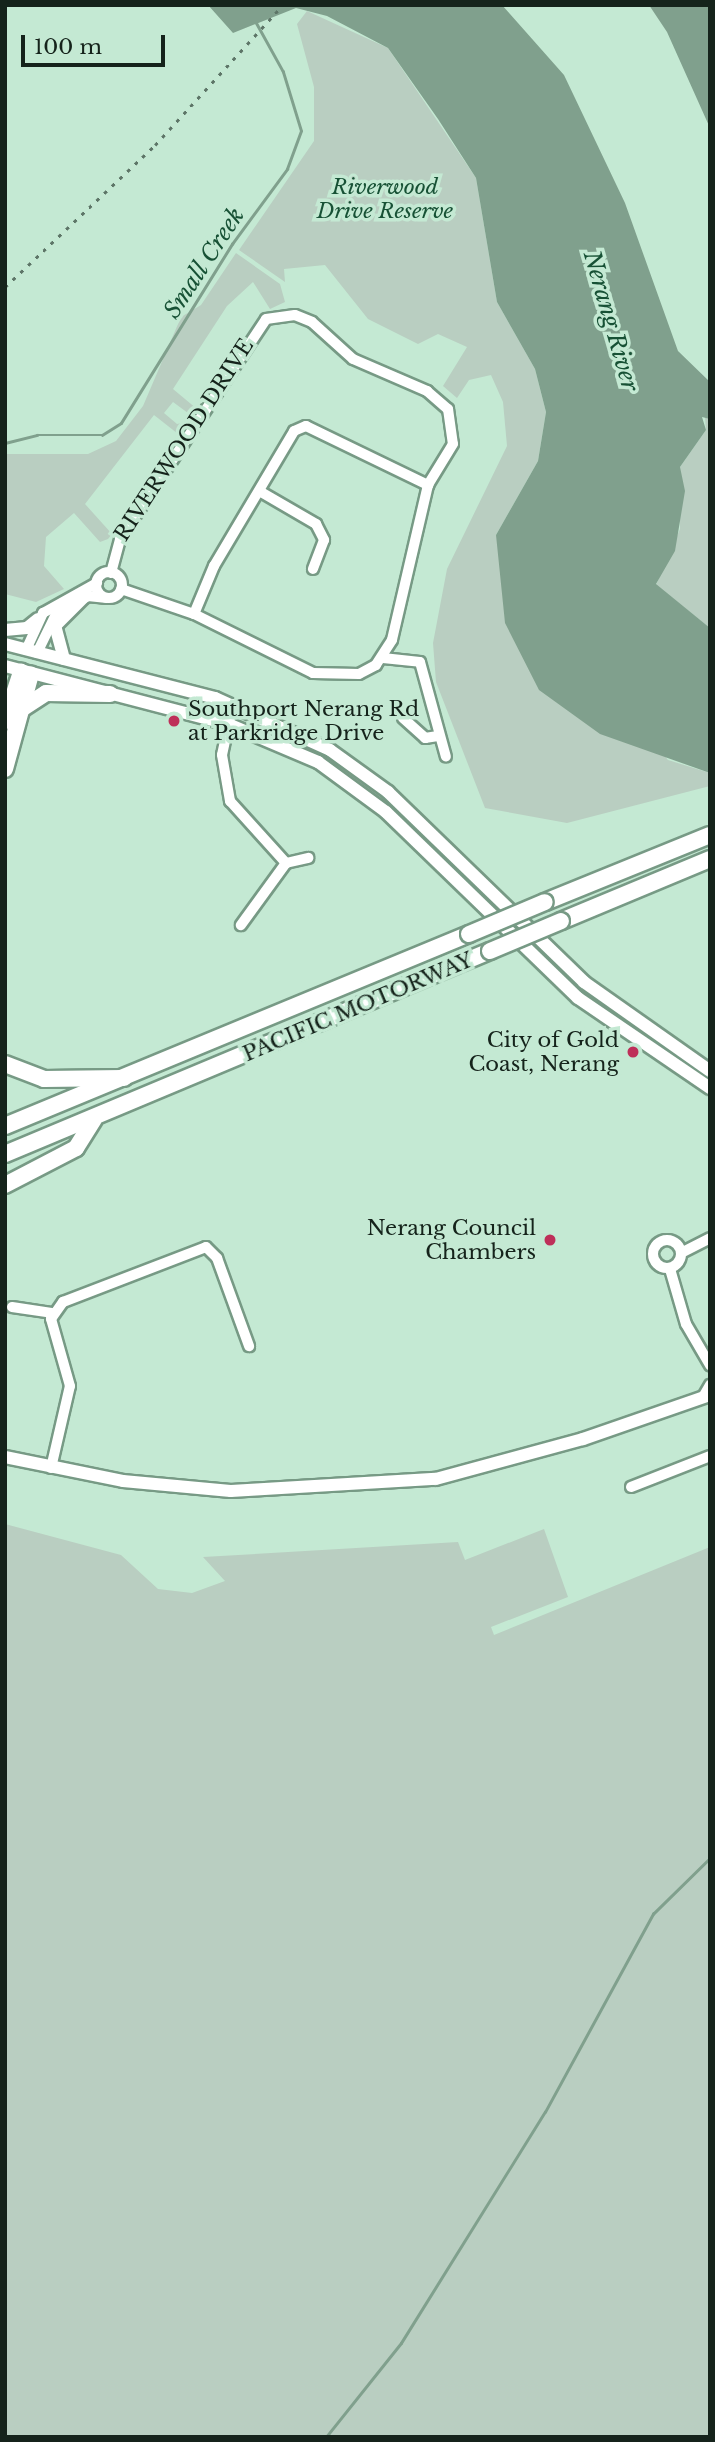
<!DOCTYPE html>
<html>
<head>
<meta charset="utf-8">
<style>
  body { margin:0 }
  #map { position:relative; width:715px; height:2442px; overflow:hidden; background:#c4e9d3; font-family:"Libre Baskerville",serif }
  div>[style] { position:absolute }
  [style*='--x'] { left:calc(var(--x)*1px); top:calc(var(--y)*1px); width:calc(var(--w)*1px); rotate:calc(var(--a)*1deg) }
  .green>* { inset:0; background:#b9cec1 }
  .water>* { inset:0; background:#80a08d }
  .stream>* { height:2.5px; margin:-1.25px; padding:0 1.25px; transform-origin:1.25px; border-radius:1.25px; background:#80a08d }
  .roads { filter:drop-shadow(2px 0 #779a85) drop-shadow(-2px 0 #779a85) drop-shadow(0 2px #779a85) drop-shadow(0 -2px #779a85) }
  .minor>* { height:10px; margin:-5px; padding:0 5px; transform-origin:5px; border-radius:5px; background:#fff }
  .minor>.ring { margin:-5px; padding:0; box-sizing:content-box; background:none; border:10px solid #fff; border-radius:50% }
  .major>* { height:12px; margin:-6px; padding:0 6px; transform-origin:6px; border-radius:6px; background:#fff }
  .highway>* { height:16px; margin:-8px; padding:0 8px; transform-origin:8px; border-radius:8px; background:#fff }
  .rail>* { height:2.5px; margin-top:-1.25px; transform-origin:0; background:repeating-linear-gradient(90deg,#5d7567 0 3.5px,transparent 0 10.5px) }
  .bridges { filter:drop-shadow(2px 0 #779a85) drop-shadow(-2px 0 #779a85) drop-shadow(0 2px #779a85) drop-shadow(0 -2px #779a85) }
  .highway-bridge>* { height:16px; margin:-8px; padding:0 8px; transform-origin:8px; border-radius:8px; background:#fff }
  .dots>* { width:19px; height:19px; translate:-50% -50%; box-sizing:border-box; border:4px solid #c4e9d3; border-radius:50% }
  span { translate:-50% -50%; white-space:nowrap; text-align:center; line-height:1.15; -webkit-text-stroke:7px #c4e9d3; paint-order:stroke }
  .park-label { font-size:21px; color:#175135; font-style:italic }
  .street-label { font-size:21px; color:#15231b }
  .poi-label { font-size:21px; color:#15231b }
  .left { translate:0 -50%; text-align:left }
  .right { translate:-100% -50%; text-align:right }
  .water-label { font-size:23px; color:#175135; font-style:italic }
  .frame { position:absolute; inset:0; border:7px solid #15231b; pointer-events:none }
  .scale { position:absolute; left:21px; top:35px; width:144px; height:32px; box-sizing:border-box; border:4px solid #15231b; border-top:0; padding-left:9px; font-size:21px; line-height:24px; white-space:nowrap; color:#15231b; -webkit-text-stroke:5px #c4e9d3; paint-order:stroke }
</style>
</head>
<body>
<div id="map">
  <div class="green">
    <div style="clip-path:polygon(307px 11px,388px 48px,476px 178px,497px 302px,535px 369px,546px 412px,538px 461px,496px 535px,668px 760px,710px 773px,710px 786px,567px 823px,485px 808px,436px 682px,433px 643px,447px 569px,507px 446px,503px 402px,491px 375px,469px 380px,457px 398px,443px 386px,467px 347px,438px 334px,418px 344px,368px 319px,325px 265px,284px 269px,285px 282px,239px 250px,314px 141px,314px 87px,297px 24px)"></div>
    <div style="clip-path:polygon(236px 253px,280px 284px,285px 302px,270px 309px,253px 282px,227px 306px,173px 389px,197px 409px,192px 416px,173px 402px,164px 413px,177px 424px,187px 422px,182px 437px,154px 415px,85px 504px,112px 534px,108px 539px,100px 542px,74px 513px,46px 537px,44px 566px,64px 589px,36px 602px,5px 594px,5px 454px,88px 454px,116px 441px,143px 406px,181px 317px,201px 305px)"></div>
    <div style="clip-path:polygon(705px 416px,710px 419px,710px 628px,656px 585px,680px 529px,680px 467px,706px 430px)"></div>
    <div style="clip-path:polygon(5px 1524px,121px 1555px,158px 1589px,192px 1593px,225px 1581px,203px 1557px,458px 1542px,465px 1560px,544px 1529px,568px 1597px,491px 1627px,494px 1635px,710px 1547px,710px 2437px,5px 2437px)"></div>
  </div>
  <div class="water">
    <div style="clip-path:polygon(208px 5px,502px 5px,564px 75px,625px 203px,678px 351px,710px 382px,710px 419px,702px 417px,706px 430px,680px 467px,685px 491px,675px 551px,656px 584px,710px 628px,710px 773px,600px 734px,539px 690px,505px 623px,496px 535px,538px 461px,546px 412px,535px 369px,497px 302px,476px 178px,438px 119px,388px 48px,327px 16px,296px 8px,233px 33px)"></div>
    <div style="clip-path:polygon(649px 5px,710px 5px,710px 128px,667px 32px)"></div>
  </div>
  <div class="stream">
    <div style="--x:5;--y:443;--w:33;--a:-14"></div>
    <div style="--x:37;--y:435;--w:65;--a:0"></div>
    <div style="--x:102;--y:435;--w:22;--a:-32"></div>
    <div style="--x:121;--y:423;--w:211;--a:-58.2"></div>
    <div style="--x:232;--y:244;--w:93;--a:-53.7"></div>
    <div style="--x:287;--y:169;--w:40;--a:-69.8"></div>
    <div style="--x:301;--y:131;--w:62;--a:-107"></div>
    <div style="--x:283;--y:72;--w:56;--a:-118.9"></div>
    <div style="--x:326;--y:2437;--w:120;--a:-51.4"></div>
    <div style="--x:401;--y:2343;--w:272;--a:-58.1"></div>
    <div style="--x:545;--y:2112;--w:226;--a:-61.4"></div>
    <div style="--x:653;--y:1914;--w:80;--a:-44.5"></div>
  </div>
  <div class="roads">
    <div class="minor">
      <div style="--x:261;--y:492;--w:64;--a:30.2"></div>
      <div style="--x:316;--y:524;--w:18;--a:63"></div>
      <div style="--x:324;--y:540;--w:31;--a:111"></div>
      <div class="ring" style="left:96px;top:572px;width:16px;height:16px"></div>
      <div style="--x:111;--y:573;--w:35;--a:-75"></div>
      <div style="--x:120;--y:539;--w:264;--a:-56.4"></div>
      <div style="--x:266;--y:319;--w:29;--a:-8"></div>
      <div style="--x:295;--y:315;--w:18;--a:22"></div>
      <div style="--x:312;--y:322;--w:55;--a:42.1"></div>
      <div style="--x:353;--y:359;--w:81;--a:23.4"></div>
      <div style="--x:427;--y:391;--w:28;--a:41"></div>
      <div style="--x:448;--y:409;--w:35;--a:82"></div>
      <div style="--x:453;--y:444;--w:48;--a:121.4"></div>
      <div style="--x:428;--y:485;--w:159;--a:103.1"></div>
      <div style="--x:392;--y:640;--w:30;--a:123"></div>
      <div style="--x:376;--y:665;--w:19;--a:152"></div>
      <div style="--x:359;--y:674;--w:46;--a:-178.8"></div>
      <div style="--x:313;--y:673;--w:133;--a:-153.6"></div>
      <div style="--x:194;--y:614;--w:77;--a:-161.1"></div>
      <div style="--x:194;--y:614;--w:52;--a:-67.4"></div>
      <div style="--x:214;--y:566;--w:157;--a:-59.3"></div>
      <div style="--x:294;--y:431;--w:13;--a:-23"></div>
      <div style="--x:306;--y:426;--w:136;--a:25.8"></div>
      <div style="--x:26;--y:650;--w:41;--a:-65.3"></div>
      <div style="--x:43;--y:613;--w:62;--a:-29.1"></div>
      <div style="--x:37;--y:653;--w:46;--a:-64"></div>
      <div style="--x:57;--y:612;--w:35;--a:-27"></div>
      <div style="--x:88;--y:596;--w:19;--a:6"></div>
      <div style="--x:383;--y:658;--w:37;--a:6"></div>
      <div style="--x:420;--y:662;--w:98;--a:74.7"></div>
      <div style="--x:233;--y:704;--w:52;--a:102.2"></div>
      <div style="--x:222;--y:755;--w:47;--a:80.1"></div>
      <div style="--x:230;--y:801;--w:84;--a:47.9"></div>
      <div style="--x:286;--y:863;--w:77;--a:126"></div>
      <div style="--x:403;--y:718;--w:30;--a:42"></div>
      <div style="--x:425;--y:738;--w:13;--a:-9"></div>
      <div style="--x:286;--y:863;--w:23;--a:-13"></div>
      <div class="ring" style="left:653px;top:1240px;width:18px;height:18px"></div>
      <div style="--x:681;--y:1253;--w:33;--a:-27"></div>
      <div style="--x:670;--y:1269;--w:57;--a:73.8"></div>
      <div style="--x:686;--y:1324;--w:48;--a:59.7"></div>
      <div style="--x:12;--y:1307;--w:40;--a:8.5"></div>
      <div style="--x:703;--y:1397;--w:14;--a:-60"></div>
      <div style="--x:51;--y:1468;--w:84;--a:-77"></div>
      <div style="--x:70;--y:1386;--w:70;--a:-105.8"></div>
      <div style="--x:51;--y:1319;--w:21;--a:-55"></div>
      <div style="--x:63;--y:1302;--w:153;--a:-21"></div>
      <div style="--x:206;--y:1247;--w:16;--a:45"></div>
      <div style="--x:217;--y:1258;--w:94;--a:70"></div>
      <div style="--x:631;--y:1487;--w:85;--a:-21.4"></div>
    </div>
    <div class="major">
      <div style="--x:5;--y:630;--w:22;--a:-5"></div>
      <div style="--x:27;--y:628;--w:14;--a:-39"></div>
      <div style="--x:5;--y:644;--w:217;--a:14.4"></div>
      <div style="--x:215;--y:698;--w:126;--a:24.3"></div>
      <div style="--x:330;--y:750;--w:72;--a:35.9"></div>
      <div style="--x:388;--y:792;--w:273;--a:44.1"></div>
      <div style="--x:584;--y:982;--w:154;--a:35.2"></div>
      <div style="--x:64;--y:659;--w:34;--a:-105"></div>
      <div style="--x:55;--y:626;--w:41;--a:-45"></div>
      <div style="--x:5;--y:666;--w:230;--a:14.6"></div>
      <div style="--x:228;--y:724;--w:98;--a:22.9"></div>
      <div style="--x:318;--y:762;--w:84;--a:36.3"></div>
      <div style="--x:386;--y:812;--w:267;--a:44.1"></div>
      <div style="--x:578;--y:998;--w:160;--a:34.3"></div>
      <div style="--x:5;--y:1457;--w:120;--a:11.5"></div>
      <div style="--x:123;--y:1481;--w:108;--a:5.3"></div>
      <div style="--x:231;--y:1491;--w:205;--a:-3.4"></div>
      <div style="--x:436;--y:1479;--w:152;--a:-15.2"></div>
      <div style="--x:583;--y:1439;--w:134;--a:-19.1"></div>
    </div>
    <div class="highway">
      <div style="--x:23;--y:708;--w:27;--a:-33"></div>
      <div style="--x:46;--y:693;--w:64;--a:0.9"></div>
      <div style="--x:5;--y:721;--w:52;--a:-71.9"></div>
      <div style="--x:5;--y:769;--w:98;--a:-74.7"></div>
      <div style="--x:545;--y:902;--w:178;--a:-22.1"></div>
      <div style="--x:561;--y:921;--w:161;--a:-22.6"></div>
      <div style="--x:5;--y:1064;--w:42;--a:21"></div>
      <div style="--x:44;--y:1079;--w:80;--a:-0.7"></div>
      <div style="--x:5;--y:1126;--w:502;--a:-22.48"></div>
      <div style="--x:5;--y:1154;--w:526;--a:-22.71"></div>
      <div style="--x:5;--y:1185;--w:80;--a:-27.5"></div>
      <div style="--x:76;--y:1148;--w:34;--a:-58"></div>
    </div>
  </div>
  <div class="rail">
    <div style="--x:5;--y:287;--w:207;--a:-43.4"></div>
    <div style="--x:155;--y:145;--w:190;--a:-47.6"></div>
  </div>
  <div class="bridges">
    <div class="highway-bridge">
      <div style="--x:469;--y:934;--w:82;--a:-22.8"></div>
      <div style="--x:490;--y:951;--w:77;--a:-22.9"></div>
    </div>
  </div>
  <div class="dots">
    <div style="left:174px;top:721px;background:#be2f59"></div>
    <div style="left:633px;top:1052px;background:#be2f59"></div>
    <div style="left:550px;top:1240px;background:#be2f59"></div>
  </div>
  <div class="park-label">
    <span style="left:385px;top:199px">Riverwood<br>Drive Reserve</span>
  </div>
  <div class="street-label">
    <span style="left:184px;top:440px;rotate:-57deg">RIVERWOOD DRIVE</span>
    <span style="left:358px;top:1007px;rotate:-23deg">PACIFIC MOTORWAY</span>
  </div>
  <div class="poi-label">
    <span class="left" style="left:188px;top:721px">Southport Nerang Rd<br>at Parkridge Drive</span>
    <span class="right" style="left:619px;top:1052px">City of Gold<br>Coast, Nerang</span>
    <span class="right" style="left:536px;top:1240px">Nerang Council<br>Chambers</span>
  </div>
  <div class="water-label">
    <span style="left:204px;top:263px;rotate:-57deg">Small Creek</span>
    <span style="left:611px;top:321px;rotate:74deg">Nerang River</span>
  </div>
  <div class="frame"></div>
  <div class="scale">100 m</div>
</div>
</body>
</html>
